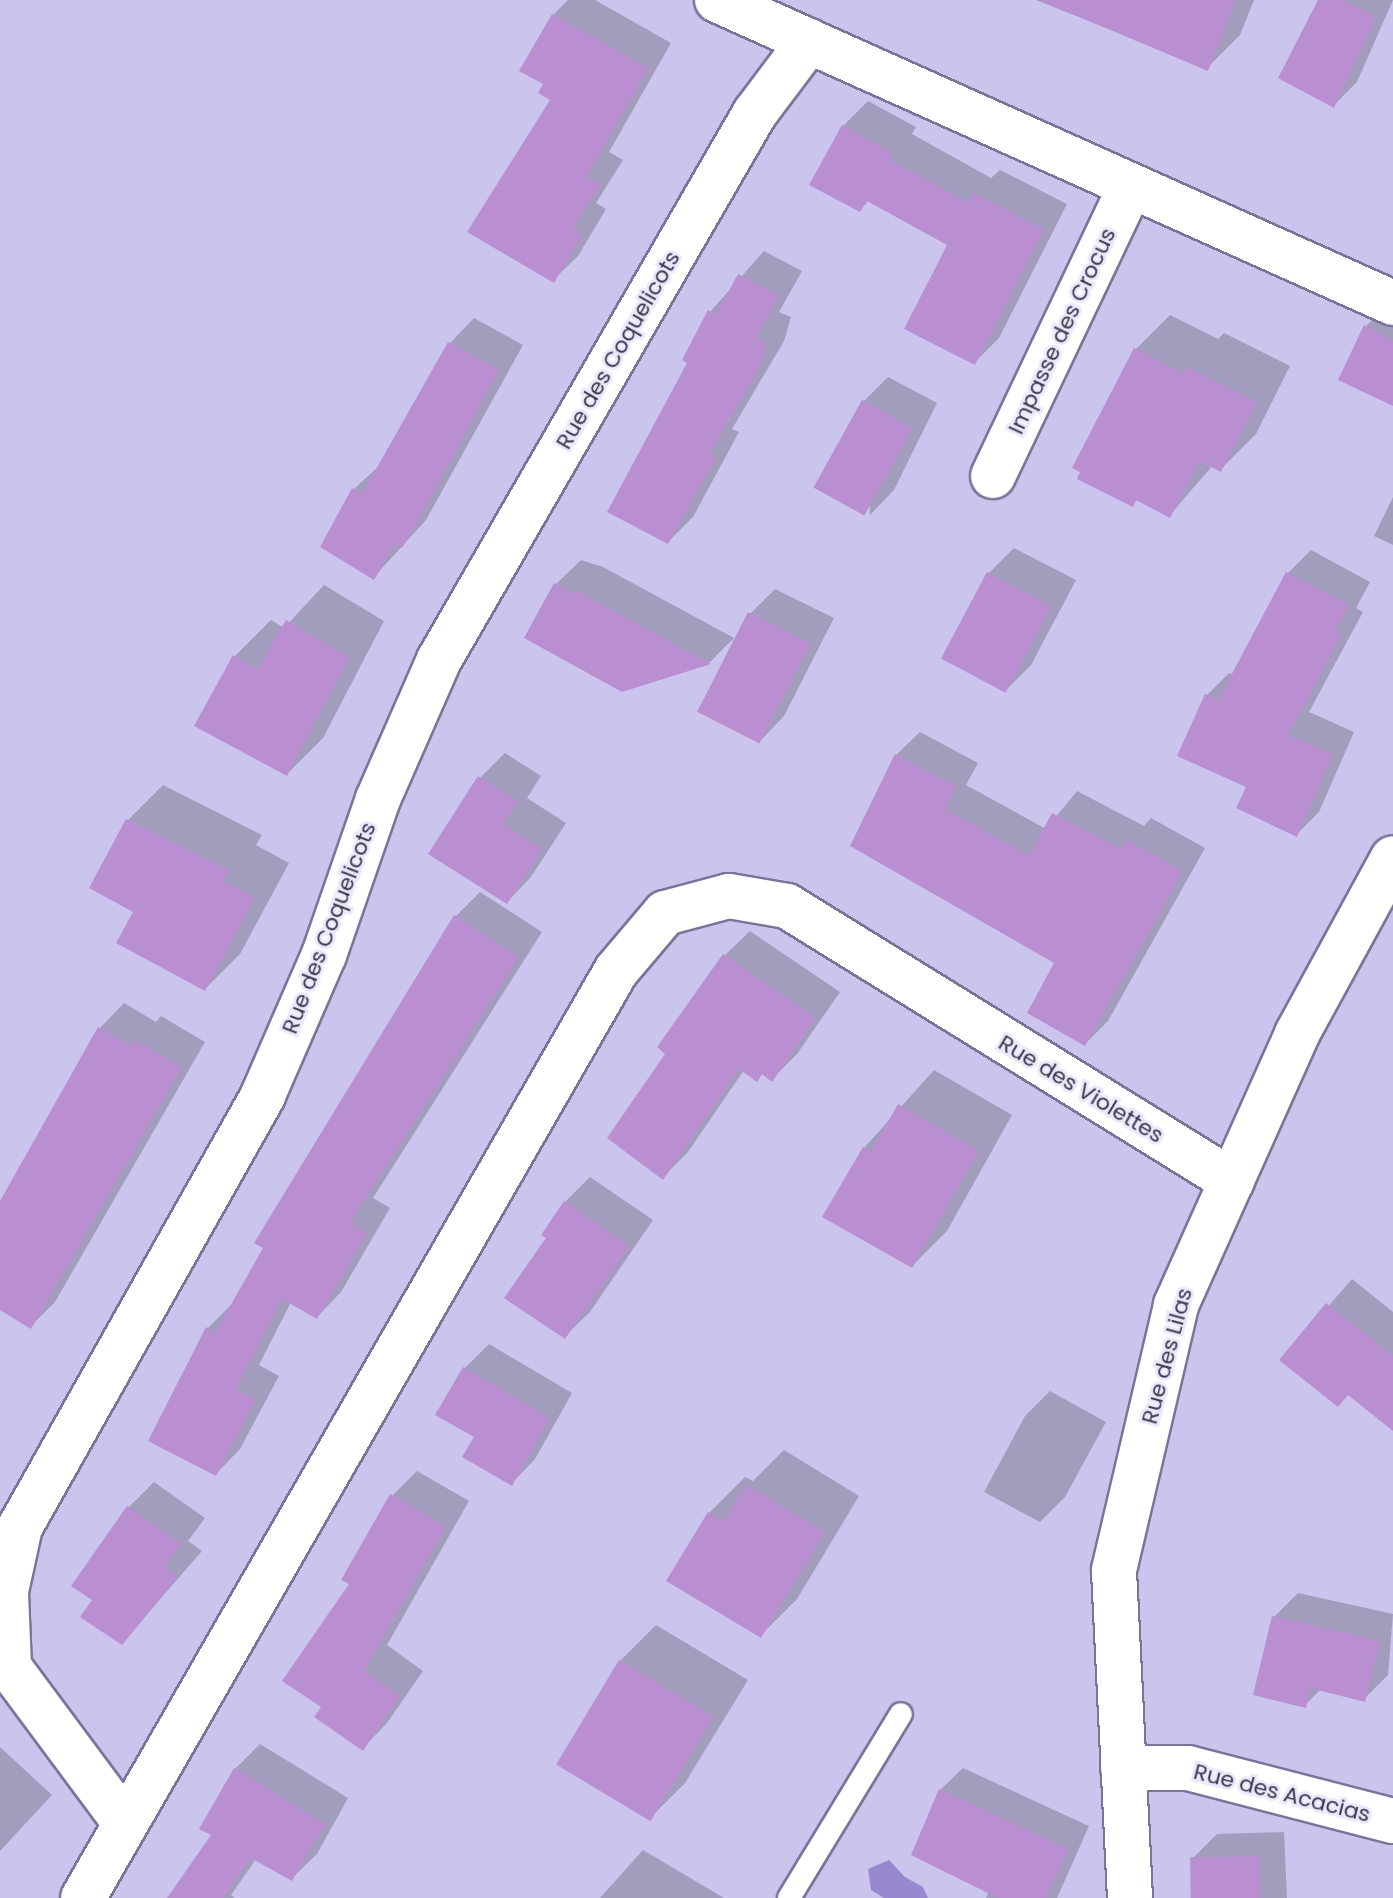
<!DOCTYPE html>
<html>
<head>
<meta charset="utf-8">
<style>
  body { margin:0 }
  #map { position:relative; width:1393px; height:1898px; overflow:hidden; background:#cbc4ed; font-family:Poppins,sans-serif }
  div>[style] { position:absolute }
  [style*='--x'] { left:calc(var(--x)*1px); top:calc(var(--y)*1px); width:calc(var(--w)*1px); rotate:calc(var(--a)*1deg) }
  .water>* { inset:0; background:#9888cf }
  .shadow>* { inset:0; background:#0003 }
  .building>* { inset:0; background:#ba8fd1; transform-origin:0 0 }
  .roads { filter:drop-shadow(2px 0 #7b749a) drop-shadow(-2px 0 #7b749a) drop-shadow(0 2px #7b749a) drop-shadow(0 -2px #7b749a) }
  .service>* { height:22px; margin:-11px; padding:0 11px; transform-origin:11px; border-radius:11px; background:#fff }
  .minor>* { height:44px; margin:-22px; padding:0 22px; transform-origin:22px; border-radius:22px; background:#fff }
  span { translate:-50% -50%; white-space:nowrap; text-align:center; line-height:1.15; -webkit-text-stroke:6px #ebe8fd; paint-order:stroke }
  .street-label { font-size:22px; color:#3d394a }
</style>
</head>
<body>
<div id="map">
  <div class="water">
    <div style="clip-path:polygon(889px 1860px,905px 1877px,923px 1887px,928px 1898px,884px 1898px,871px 1890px,868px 1869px)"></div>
  </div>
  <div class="shadow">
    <div style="clip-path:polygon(568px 0,595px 0,671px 43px,609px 152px,623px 160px,596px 203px,606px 209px,578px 256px,553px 280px,553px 99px,546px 84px,553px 15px)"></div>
    <div style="clip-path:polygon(1036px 0,1254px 0,1240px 35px,1207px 68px)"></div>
    <div style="clip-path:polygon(1325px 0,1393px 0,1357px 82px,1334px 105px)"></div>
    <div style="clip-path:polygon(868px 101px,916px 127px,912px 134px,991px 178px,1000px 170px,1067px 204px,999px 338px,975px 362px,949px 244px,869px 200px,860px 210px,843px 126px)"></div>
    <div style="clip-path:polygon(764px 251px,802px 271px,779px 312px,791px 317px,784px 341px,732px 429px,739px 432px,693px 517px,668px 542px,690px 362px,710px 312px)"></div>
    <div style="clip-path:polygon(1391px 301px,1393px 303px,1393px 404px,1366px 326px)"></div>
    <div style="clip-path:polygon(1170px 315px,1218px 339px,1224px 333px,1290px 366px,1256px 434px,1221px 469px,1213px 465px,1170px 515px,1138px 499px,1132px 505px,1135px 350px)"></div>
    <div style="clip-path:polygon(474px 318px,523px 345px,426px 520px,374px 577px,354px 489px,380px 465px,450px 343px)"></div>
    <div style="clip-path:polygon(888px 377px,937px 403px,894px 490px,870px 515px,864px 401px)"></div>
    <div style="clip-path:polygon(1393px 497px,1393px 545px,1374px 536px)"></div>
    <div style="clip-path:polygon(1014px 548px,1076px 580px,1031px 665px,1006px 690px,989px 573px)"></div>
    <div style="clip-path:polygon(1311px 550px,1370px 582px,1356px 608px,1363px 612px,1309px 712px,1354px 732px,1319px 812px,1297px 834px,1248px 786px,1206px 696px,1229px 673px,1234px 675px,1288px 573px)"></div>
    <div style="clip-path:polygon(581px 560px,603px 567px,734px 638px,710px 662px,622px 690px,556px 584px)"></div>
    <div style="clip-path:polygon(324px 585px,384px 621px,323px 738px,287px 774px,197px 726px,235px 656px,271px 620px,284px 628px)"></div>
    <div style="clip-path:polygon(775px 589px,834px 618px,784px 716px,760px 741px,750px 614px)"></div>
    <div style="clip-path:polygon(920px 732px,978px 763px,966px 785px,1046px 829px,1077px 791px,1144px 826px,1151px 818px,1205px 848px,1108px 1021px,1085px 1044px,1057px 962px,896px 755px)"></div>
    <div style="clip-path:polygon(505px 753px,541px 776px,527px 798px,566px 823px,531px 877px,507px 902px,480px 778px)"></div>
    <div style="clip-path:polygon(163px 785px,262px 835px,256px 845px,289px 863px,240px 954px,205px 989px,136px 911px,128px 820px)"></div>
    <div style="clip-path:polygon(480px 892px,542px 932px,373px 1198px,390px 1208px,341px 1292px,317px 1317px,291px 1302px,259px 1365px,279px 1376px,240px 1449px,216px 1474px,208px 1328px,232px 1304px,455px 917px)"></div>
    <div style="clip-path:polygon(750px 931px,840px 992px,797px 1054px,772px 1079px,763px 1073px,757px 1079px,744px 1070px,688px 1152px,663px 1177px,668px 1053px,725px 955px)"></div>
    <div style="clip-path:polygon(124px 1003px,156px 1022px,161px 1016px,205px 1042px,55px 1302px,31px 1326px,0 1308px,0 1208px,100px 1028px)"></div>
    <div style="clip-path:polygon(934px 1070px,1012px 1115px,947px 1231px,912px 1266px,864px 1148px)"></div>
    <div style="clip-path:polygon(590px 1177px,653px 1220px,590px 1312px,565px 1336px,549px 1238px,565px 1202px)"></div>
    <div style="clip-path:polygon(1352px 1279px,1393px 1312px,1393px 1428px,1349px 1393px,1282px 1359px)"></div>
    <div style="clip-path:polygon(489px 1344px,572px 1393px,535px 1459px,512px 1483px,476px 1437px,438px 1414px,465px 1368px)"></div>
    <div style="clip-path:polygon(1050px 1391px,1106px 1422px,1065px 1497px,1040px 1522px,984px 1492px,1025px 1416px)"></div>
    <div style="clip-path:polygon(784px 1450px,859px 1496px,797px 1599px,761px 1635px,709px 1513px,745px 1477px,753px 1481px)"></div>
    <div style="clip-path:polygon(417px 1471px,469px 1501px,387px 1645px,423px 1671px,387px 1723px,363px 1748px,324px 1707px,352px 1584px,392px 1496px)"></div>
    <div style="clip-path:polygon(154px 1482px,205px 1518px,188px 1541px,202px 1551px,122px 1643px,95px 1600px,73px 1585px,129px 1507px)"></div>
    <div style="clip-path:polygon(1298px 1593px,1393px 1614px,1388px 1675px,1364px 1699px,1321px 1689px,1305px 1705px,1274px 1617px)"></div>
    <div style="clip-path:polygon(656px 1625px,748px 1680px,685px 1783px,649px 1819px,620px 1661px)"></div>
    <div style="clip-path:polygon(260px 1744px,348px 1798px,317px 1854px,292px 1878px,256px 1859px,231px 1895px,235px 1898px,169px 1898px,213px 1835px,235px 1769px)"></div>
    <div style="clip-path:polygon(0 1747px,52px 1795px,0 1851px)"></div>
    <div style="clip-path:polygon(963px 1768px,1089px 1826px,1057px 1898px,986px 1898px,989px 1891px,940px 1790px)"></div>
    <div style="clip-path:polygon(1284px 1832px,1287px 1898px,1194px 1898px,1192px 1859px,1217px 1834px)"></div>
    <div style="clip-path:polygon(643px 1850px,724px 1898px,600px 1898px)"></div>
  </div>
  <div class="building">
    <div style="clip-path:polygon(1039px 0,1236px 0,1208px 71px)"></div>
    <div style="clip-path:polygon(1318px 0,1342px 0,1376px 17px,1334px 108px,1278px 78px)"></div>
    <div style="clip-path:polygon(552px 14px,648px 68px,586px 177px,600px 185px,573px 228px,583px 234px,554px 283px,467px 232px,550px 100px,538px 93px,543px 84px,519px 71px)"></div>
    <div style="clip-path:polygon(842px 125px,892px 153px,889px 159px,968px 203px,973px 193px,1044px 229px,975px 365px,904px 329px,947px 245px,867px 201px,860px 212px,809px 185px)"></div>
    <div style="clip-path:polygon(738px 274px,779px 296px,756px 337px,767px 342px,760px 367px,709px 454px,716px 457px,668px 544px,607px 512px,687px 363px,682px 360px,708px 310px,716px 315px)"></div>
    <div style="clip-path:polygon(1364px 325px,1393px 341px,1393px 406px,1338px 380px)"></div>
    <div style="clip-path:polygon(448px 342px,499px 370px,419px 519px,402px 548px,395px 544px,374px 580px,320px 547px,352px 488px,362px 494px)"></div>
    <div style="clip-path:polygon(1134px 348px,1183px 374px,1187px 367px,1257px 402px,1221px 472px,1199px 461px,1170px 518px,1136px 500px,1133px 507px,1077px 479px,1080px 472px,1072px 468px)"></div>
    <div style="left:862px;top:400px;width:58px;height:100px;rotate:29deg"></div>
    <div style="left:987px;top:572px;width:73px;height:98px;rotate:28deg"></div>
    <div style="clip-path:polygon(1286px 572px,1349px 605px,1335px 631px,1341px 635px,1288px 735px,1333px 755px,1297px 837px,1236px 808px,1246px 787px,1177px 756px,1205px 694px,1218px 700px)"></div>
    <div style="clip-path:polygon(554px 583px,574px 594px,577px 591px,711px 664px,622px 692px,524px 638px)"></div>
    <div style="left:748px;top:612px;width:70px;height:112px;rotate:27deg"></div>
    <div style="clip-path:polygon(286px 620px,349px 657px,287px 776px,194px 726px,233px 655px,257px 669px)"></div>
    <div style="clip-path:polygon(895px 754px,956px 787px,945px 809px,1029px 856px,1052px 813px,1121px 849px,1126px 840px,1183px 871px,1085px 1046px,1027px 1013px,1054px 963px,850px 846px)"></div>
    <div style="clip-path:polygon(478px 776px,518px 801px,503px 824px,542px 849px,507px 904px,428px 854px)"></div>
    <div style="clip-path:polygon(126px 819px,229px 870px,223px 881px,255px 898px,205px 991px,116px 943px,133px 912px,89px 888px)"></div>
    <div style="clip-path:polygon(454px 915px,519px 957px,350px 1223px,367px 1233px,317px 1319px,282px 1299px,236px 1390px,256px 1400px,216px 1476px,148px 1441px,206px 1327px,215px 1333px,263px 1248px,254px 1243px)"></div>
    <div style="clip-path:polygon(723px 954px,816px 1018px,772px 1082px,762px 1074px,757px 1082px,739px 1069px,663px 1180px,607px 1138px,665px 1054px,657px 1047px)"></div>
    <div style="clip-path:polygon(98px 1027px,132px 1046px,135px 1040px,182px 1067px,31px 1329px,0 1310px,0 1201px)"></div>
    <div style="clip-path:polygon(898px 1104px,979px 1151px,912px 1268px,822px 1217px,863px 1147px,871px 1151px)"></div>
    <div style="clip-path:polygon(564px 1201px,629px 1246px,565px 1339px,504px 1298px,546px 1238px,541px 1235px)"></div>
    <div style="clip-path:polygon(1326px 1303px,1393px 1356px,1393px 1431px,1348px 1395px,1338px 1407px,1279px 1360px)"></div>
    <div style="clip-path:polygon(463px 1367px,550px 1418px,512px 1486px,462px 1457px,474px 1437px,435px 1415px)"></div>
    <div style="clip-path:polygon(746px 1485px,825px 1532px,761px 1638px,666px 1581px,708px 1512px,723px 1521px)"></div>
    <div style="clip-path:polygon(390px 1494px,446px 1526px,364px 1671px,400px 1696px,363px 1751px,314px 1717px,321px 1707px,282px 1681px,349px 1584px,341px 1580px)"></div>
    <div style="clip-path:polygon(127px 1506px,181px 1544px,164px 1567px,178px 1577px,122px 1645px,80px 1617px,92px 1600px,71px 1586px)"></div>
    <div style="clip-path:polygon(1272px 1616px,1380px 1641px,1365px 1702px,1310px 1688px,1306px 1708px,1253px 1695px)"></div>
    <div style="left:619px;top:1660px;width:110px;height:122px;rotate:31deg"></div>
    <div style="clip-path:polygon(234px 1768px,325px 1824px,292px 1881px,251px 1858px,223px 1898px,167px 1898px,211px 1835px,199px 1829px)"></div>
    <div style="clip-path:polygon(939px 1789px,1068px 1849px,1046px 1898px,998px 1898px,911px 1855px)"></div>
    <div style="left:1260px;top:1856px;width:42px;height:70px;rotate:89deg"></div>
  </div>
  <div class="roads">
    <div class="service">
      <div style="--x:789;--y:1898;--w:215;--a:-58.7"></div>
    </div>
    <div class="minor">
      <div style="--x:717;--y:0;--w:741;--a:24.14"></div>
      <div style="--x:993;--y:476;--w:321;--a:-64.6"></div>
      <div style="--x:1123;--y:1768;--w:65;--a:0"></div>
      <div style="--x:1188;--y:1768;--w:212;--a:14.5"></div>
      <div style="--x:125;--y:1823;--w:194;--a:-126.6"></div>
      <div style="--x:9;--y:1667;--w:76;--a:-92.3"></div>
      <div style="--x:6;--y:1591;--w:66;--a:-77.7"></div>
      <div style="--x:20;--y:1527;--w:496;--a:-60.6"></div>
      <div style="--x:263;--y:1095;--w:153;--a:-66.5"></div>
      <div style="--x:324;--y:955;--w:165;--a:-70.9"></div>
      <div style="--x:378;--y:799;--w:152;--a:-66.3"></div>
      <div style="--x:439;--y:660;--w:632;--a:-59.99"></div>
      <div style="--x:755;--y:113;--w:90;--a:-53.1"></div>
      <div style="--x:83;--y:1898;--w:1069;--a:-60.1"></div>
      <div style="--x:616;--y:971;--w:76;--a:-49.8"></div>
      <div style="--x:665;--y:913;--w:66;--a:-14.9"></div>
      <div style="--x:729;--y:896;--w:59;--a:9.8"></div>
      <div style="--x:787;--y:906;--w:523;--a:31.72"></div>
      <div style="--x:1130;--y:1898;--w:328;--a:-92.8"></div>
      <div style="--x:1114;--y:1570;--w:272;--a:-76.8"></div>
      <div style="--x:1176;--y:1305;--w:297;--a:-65.9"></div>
      <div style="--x:1297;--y:1034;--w:200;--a:-61.4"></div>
    </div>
  </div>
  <div class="street-label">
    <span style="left:1062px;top:331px;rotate:-65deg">Impasse des Crocus</span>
    <span style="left:618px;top:350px;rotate:-60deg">Rue des Coquelicots</span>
    <span style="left:329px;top:928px;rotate:-69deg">Rue des Coquelicots</span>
    <span style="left:1081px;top:1089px;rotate:31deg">Rue des Violettes</span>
    <span style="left:1167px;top:1356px;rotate:-75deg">Rue des Lilas</span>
    <span style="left:1282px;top:1793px;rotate:14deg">Rue des Acacias</span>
  </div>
</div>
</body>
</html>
